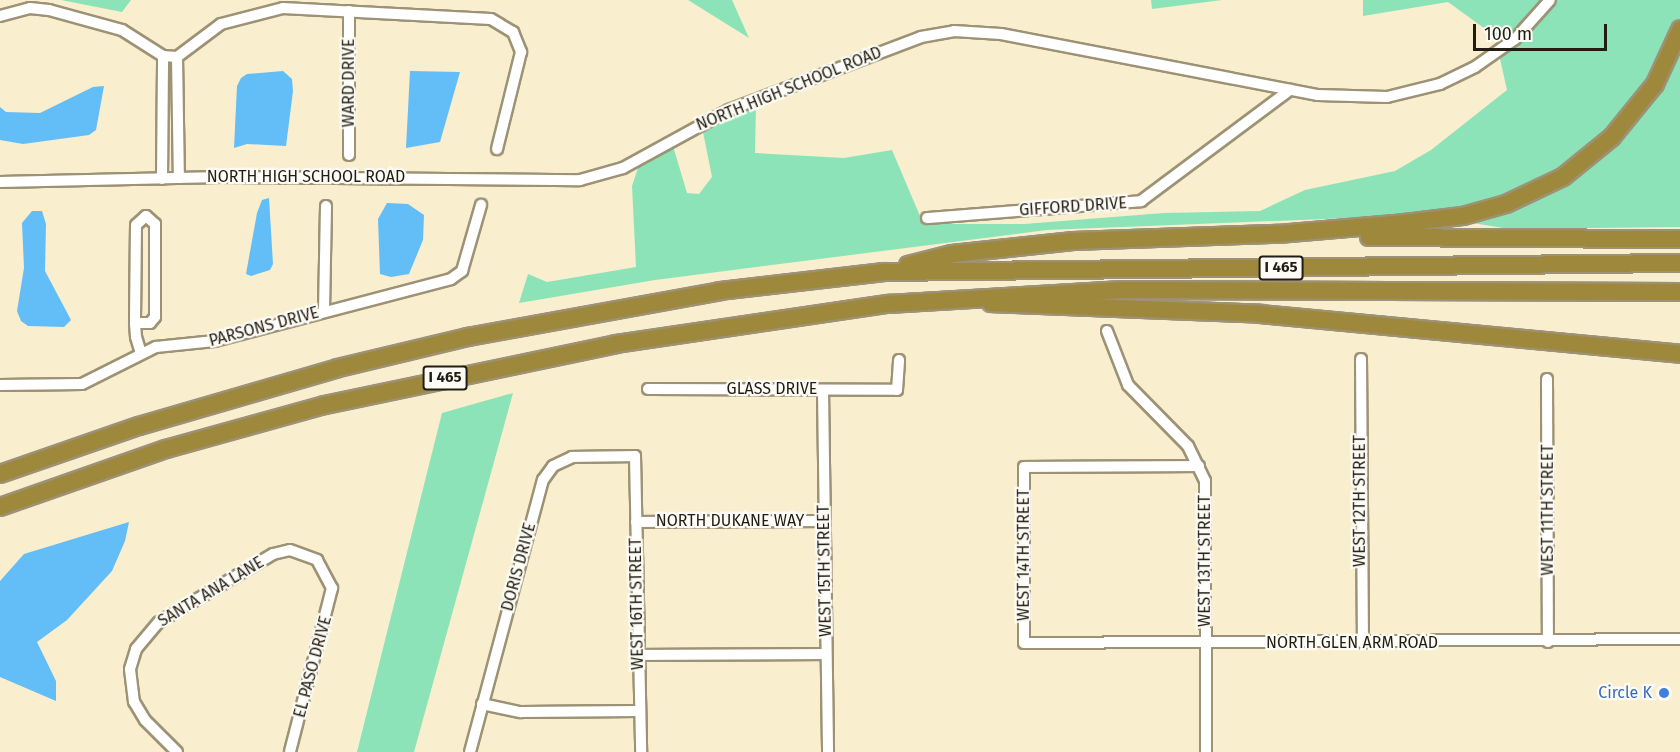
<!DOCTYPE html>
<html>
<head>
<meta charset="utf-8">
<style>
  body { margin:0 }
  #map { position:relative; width:1680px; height:752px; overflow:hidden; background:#f9eece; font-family:"Fira Sans",sans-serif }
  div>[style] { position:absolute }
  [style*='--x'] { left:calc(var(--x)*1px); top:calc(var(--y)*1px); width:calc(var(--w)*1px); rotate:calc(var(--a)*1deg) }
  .green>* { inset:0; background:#8ce3b7 }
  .water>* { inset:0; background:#63bdf6 }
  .roads { filter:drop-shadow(2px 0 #9d9275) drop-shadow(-2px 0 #9d9275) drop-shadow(0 2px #9d9275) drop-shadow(0 -2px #9d9275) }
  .minor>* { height:10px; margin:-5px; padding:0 5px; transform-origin:5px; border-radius:5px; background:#fff }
  .highway>* { height:16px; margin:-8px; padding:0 8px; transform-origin:8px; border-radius:8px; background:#9e883c }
  .dots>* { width:16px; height:16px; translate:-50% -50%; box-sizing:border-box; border:3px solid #fdfbf5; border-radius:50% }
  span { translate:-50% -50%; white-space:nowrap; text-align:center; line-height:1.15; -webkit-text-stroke:4.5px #fdfbf5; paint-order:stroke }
  .shield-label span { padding:2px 4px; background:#fdfbf5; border:2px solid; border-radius:4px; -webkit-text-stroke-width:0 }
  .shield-label { font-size:15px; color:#211d12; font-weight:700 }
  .street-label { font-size:16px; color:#211d12 }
  .shop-label { font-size:16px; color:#366cbe }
  .right { translate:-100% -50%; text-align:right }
  .scale { position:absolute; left:1473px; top:24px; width:134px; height:27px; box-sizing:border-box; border:3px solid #211d12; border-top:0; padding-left:8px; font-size:18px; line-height:21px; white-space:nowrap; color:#211d12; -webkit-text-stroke:4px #fdfbf5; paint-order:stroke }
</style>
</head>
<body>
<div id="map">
  <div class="green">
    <div style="clip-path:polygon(61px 0,131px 0,122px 12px)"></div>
    <div style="clip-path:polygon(688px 0,732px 0,749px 38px)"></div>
    <div style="clip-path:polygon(1151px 0,1222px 0,1152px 9px)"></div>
    <div style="clip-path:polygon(1363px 0,1680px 0,1680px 227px,1509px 229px,1425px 215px,1047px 230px,655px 280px,519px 303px,528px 274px,547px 282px,636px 267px,632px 186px,639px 165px,673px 146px,687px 193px,699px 194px,712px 177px,702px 127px,756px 104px,755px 153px,844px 158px,892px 150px,920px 216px,930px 224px,1024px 224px,1164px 213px,1260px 211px,1305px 190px,1395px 171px,1431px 150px,1507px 90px,1495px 36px,1448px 2px,1363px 16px)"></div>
    <div style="clip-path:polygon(513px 393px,414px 752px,357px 752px,442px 413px)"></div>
  </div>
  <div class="water">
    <div style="clip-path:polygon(283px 71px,292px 79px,293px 91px,286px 146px,247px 144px,234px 148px,237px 86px,241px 78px,247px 74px)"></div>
    <div style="clip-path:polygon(410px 71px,460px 72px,440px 142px,406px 148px)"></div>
    <div style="clip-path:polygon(104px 86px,96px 130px,89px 135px,23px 144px,0 140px,0 107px,6px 112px,40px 113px,93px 87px)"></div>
    <div style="clip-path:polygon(269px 198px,273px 264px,270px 270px,251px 276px,246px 274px,257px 213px,262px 200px)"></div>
    <div style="clip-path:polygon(387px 203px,408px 204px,424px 215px,423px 240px,409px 274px,391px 277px,380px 274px,378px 219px)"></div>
    <div style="clip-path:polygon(32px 211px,42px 211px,46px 224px,45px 271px,71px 320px,64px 327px,28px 326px,21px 321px,17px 311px,24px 268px,22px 223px)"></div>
    <div style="clip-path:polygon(129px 522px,125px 541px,112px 571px,67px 620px,37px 642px,56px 681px,56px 701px,0 677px,0 581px,24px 554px)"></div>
  </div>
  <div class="roads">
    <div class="minor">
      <div style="--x:0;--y:16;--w:31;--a:-15"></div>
      <div style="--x:30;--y:8;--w:19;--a:6"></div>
      <div style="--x:49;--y:10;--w:76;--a:15.3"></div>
      <div style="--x:122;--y:30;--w:49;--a:32.4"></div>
      <div style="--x:163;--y:56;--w:14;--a:4"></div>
      <div style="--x:177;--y:57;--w:55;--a:-36.9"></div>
      <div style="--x:221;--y:24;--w:64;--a:-14.5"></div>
      <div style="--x:283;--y:8;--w:208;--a:3"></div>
      <div style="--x:491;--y:19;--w:26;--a:31"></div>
      <div style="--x:513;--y:32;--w:22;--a:68"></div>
      <div style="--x:521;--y:52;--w:100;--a:103.9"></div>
      <div style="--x:177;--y:57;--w:121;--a:89.1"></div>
      <div style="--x:349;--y:155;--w:144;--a:-90"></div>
      <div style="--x:162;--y:179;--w:123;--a:-89.5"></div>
      <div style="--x:0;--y:182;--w:221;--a:-1.3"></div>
      <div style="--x:221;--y:177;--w:359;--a:0.5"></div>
      <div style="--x:580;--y:180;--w:45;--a:-15.6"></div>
      <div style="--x:623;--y:168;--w:121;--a:-28.7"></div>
      <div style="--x:729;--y:110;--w:205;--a:-20.8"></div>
      <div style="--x:921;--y:37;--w:34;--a:-10"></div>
      <div style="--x:954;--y:31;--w:47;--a:3.7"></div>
      <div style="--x:1001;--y:34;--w:323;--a:10.9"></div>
      <div style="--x:1318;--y:95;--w:69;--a:1.7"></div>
      <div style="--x:1387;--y:97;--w:55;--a:-13.8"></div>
      <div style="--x:1440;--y:84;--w:39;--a:-26"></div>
      <div style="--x:1475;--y:67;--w:49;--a:-35"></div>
      <div style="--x:1515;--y:39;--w:52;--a:-48.1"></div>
      <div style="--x:927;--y:218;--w:215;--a:-4.5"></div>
      <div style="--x:1141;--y:201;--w:186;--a:-36.7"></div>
      <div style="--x:324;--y:311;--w:105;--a:-88.9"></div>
      <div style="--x:135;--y:323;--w:15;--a:0"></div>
      <div style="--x:150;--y:323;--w:8;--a:-50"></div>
      <div style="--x:155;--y:317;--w:93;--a:-90"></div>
      <div style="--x:155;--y:224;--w:12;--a:-138"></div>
      <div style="--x:146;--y:216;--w:13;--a:138"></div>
      <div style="--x:136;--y:225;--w:98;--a:90.6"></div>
      <div style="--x:135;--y:323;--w:14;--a:86"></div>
      <div style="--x:136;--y:337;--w:17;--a:73"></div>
      <div style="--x:1107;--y:331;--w:58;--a:68.7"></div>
      <div style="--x:1128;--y:385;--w:86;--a:45.5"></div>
      <div style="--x:1188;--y:446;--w:39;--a:64"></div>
      <div style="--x:1205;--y:481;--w:271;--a:89.8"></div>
      <div style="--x:1361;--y:359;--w:284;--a:89.6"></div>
      <div style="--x:1547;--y:379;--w:263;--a:89.8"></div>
      <div style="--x:0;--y:385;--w:82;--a:-0.7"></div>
      <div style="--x:82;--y:384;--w:83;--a:-26.6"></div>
      <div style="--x:156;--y:347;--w:59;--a:-5.8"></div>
      <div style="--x:215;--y:341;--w:244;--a:-14.7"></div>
      <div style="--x:451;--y:279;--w:14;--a:-36"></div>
      <div style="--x:462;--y:271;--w:69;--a:-73.9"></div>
      <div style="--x:648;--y:389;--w:249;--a:0.2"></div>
      <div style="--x:897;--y:390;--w:30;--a:-86"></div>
      <div style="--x:823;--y:390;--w:362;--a:89.2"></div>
      <div style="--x:1199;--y:466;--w:175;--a:179.7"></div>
      <div style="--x:1024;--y:467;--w:176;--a:90"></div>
      <div style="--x:1024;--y:643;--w:656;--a:-0.35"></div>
      <div style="--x:636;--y:522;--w:188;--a:-0.3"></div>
      <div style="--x:637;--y:655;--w:189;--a:-0.3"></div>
      <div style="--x:482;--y:704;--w:40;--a:12"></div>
      <div style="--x:521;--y:712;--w:117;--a:-0.5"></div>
      <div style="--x:177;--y:752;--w:45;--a:-135"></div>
      <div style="--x:145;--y:720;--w:21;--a:-121"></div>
      <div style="--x:134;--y:702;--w:33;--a:-97"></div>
      <div style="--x:130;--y:669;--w:21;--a:-73"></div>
      <div style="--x:136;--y:649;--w:35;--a:-50"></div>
      <div style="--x:159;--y:622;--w:133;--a:-30.8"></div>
      <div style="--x:273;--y:554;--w:17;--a:-13"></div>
      <div style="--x:290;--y:550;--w:29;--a:20"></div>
      <div style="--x:317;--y:560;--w:32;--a:62"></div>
      <div style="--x:332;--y:588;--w:169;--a:104.4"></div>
      <div style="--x:470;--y:752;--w:282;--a:-75"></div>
      <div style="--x:543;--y:480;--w:17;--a:-54"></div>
      <div style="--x:553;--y:466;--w:21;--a:-25"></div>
      <div style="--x:572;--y:457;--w:63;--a:-0.9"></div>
      <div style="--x:635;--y:456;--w:296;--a:88.8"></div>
    </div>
    <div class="highway">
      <div style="--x:1369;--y:237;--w:311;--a:0.4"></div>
      <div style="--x:908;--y:265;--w:45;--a:-14"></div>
      <div style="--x:952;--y:254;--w:122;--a:-6.1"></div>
      <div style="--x:1073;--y:241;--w:205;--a:-2"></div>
      <div style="--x:1278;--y:234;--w:117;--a:-4.9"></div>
      <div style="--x:1395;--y:224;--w:68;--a:-6.7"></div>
      <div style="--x:1463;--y:216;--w:45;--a:-15.6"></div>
      <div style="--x:1506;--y:204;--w:63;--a:-25.3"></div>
      <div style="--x:1563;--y:177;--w:63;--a:-39.2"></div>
      <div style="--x:1612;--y:137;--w:68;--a:-50.9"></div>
      <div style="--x:1655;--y:84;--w:60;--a:-65.2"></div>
      <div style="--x:991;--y:303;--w:269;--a:2.3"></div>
      <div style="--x:1260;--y:314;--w:422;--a:5.4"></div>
      <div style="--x:0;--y:474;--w:147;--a:-19.1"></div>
      <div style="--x:139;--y:426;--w:207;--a:-16.2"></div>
      <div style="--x:338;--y:368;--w:134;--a:-13.4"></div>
      <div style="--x:468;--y:337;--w:256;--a:-10.3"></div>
      <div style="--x:720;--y:291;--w:164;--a:-6.6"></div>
      <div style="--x:883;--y:272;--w:797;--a:-0.65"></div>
      <div style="--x:0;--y:507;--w:176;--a:-19.3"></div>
      <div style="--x:166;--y:449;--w:165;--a:-15.5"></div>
      <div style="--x:325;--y:405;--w:297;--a:-11.8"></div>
      <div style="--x:616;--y:344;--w:275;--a:-8.4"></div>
      <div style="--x:888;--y:304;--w:235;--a:-3.4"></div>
      <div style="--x:1123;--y:290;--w:557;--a:0.21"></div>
    </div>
  </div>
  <div class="dots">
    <div style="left:1664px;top:693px;background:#3f7fe0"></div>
  </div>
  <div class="shield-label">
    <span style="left:1281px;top:268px">I 465</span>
    <span style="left:445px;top:378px">I 465</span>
  </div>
  <div class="street-label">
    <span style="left:349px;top:83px;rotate:-90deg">WARD DRIVE</span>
    <span style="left:789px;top:89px;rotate:-22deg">NORTH HIGH SCHOOL ROAD</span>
    <span style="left:306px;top:177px">NORTH HIGH SCHOOL ROAD</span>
    <span style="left:1073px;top:207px;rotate:-4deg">GIFFORD DRIVE</span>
    <span style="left:264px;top:327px;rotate:-15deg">PARSONS DRIVE</span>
    <span style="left:772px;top:389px">GLASS DRIVE</span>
    <span style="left:1360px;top:501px;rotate:-90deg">WEST 12TH STREET</span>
    <span style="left:1548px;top:510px;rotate:-90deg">WEST 11TH STREET</span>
    <span style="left:730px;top:521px">NORTH DUKANE WAY</span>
    <span style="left:1024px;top:555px;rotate:-90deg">WEST 14TH STREET</span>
    <span style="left:1205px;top:561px;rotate:-90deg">WEST 13TH STREET</span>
    <span style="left:519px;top:567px;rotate:-75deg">DORIS DRIVE</span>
    <span style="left:825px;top:571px;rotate:-91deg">WEST 15TH STREET</span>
    <span style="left:211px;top:592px;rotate:-31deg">SANTA ANA LANE</span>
    <span style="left:637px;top:604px;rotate:-91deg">WEST 16TH STREET</span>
    <span style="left:1352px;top:643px">NORTH GLEN ARM ROAD</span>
    <span style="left:313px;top:667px;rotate:-75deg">EL PASO DRIVE</span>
  </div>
  <div class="shop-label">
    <span class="right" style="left:1652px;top:693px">Circle K</span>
  </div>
  <div class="scale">100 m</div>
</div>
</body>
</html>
